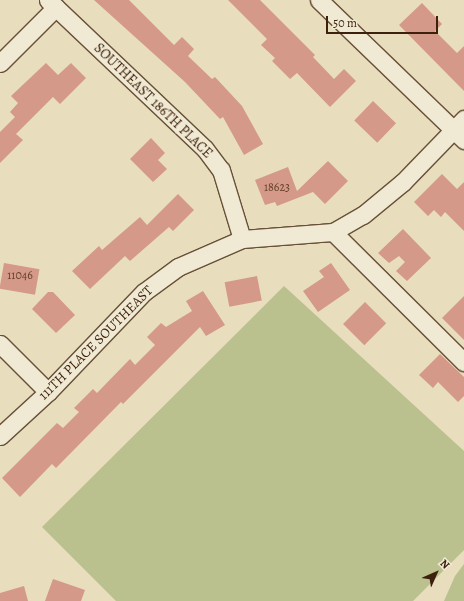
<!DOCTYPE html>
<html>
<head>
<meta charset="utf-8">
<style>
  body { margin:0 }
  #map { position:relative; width:464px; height:601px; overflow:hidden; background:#e8ddbc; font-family:Alegreya,serif }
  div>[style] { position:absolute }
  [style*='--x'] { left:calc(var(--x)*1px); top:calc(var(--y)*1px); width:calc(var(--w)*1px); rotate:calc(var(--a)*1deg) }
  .green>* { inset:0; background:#bac08e }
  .building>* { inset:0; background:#d49988; transform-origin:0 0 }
  .roads { filter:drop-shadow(1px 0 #685038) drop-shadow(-1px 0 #685038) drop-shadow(0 1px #685038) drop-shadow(0 -1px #685038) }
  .street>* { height:17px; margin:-8.5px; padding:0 8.5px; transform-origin:8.5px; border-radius:8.5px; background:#f0e9d3 }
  span { translate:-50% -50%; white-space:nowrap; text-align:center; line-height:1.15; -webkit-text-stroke:3px #f0e9d3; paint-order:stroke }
  .number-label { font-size:12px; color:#633f2b }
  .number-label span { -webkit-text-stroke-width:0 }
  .street-label { font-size:14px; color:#3d210c }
  .north { position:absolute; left:416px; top:553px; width:40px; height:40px; -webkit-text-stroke:3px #f0e9d3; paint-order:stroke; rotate:45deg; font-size:11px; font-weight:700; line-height:16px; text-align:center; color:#3d210c }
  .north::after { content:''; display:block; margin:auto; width:14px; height:18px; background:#3d210c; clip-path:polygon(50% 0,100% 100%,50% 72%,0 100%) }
  .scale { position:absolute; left:326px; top:16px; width:112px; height:18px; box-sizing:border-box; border:2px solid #3d210c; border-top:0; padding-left:5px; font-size:12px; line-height:14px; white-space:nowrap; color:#3d210c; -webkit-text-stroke:3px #f0e9d3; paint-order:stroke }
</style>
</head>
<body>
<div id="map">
  <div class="green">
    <div style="clip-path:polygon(284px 286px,464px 451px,464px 550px,413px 601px,116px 601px,42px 527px)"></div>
    <div style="clip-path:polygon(464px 564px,464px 601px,444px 601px,455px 576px)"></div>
  </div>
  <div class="building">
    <div style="clip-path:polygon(94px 0,129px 0,174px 45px,182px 37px,194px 49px,188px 56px,212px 79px,215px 77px,242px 106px,263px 144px,244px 155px,223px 117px,220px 119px,185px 82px)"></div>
    <div style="clip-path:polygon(228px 0,260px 0,315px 55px,313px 57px,334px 79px,344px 69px,356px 81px,330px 107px,297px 73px,290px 79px,272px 61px,275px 58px,261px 45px,267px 39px)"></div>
    <div style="clip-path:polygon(422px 3px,442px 24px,435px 31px,457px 53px,464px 46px,464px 91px,399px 25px)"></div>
    <div style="clip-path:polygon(46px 63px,58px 75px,71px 63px,86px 78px,60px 104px,53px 97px,16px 134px,23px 140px,0 163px,0 132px,15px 117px,10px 112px,18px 103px,11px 96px)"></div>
    <div style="left:373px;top:101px;width:32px;height:27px;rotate:44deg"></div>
    <div style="clip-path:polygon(151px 138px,165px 153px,158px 160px,167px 169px,153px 182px,130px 159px)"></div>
    <div style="clip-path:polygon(328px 161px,348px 181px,325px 204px,313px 192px,277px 206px,275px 202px,265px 205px,255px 180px,288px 167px,297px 191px)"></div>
    <div style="clip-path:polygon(442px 174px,457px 189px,464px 182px,464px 231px,445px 212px,441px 217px,434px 210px,428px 216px,414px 202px)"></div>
    <div style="clip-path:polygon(178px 194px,194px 210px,173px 231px,169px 227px,130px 261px,125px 256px,90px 289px,72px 271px,99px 246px,102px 250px,140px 217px,147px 225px)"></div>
    <div style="clip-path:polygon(403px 229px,431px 258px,407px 281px,396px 271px,405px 262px,399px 256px,389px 263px,378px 253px)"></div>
    <div style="left:4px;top:263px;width:36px;height:26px;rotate:10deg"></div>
    <div style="clip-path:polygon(331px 263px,350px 290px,318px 312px,303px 291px,324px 277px,319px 271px)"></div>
    <div style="left:257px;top:276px;width:25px;height:33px;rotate:79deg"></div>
    <div style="clip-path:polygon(203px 291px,225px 325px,206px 336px,200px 327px,123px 404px,121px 402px,56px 468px,52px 464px,20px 497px,2px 478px,57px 423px,63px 428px,79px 412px,74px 408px,93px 389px,97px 393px,130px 359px,135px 365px,155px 345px,147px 337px,161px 323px,166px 327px,192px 311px,186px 301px)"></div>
    <div style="clip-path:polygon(48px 292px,53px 292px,75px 315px,56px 333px,32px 309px)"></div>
    <div style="clip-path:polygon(464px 296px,464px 340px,442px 318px)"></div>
    <div style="left:365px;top:302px;width:30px;height:31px;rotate:45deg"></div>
    <div style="clip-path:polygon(440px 354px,464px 377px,464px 396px,458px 402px,438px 382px,433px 388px,419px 375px)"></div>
    <div style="clip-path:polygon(53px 579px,85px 590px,81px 601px,45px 601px)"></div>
    <div style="clip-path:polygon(24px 586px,28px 601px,0 601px,0 593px)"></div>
  </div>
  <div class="roads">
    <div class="street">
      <div style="--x:48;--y:0;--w:216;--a:43.5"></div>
      <div style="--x:205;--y:149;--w:26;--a:53"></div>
      <div style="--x:221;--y:170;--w:72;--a:73.1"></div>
      <div style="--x:319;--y:0;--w:202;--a:44"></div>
      <div style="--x:0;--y:63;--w:79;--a:-45"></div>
      <div style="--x:333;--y:232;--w:185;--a:44.8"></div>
      <div style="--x:0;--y:344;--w:68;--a:45"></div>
      <div style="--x:0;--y:436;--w:65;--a:-42.5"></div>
      <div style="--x:48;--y:392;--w:139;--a:-46.2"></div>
      <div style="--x:144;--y:292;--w:42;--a:-36.3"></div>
      <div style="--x:178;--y:267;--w:70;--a:-23.6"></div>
      <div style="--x:242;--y:239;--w:91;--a:-4.4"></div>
      <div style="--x:333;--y:232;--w:34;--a:-30"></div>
      <div style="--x:363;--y:215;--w:52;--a:-39.5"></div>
      <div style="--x:403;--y:182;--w:88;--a:-45.9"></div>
    </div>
  </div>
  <div class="number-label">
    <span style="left:277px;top:188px">18623</span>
    <span style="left:20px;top:276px">11046</span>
  </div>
  <div class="street-label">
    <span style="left:153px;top:101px;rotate:44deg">SOUTHEAST 186TH PLACE</span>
    <span style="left:96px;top:343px;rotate:-45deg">111TH PLACE SOUTHEAST</span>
  </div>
  <div class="north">N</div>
  <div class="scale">50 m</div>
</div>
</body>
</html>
